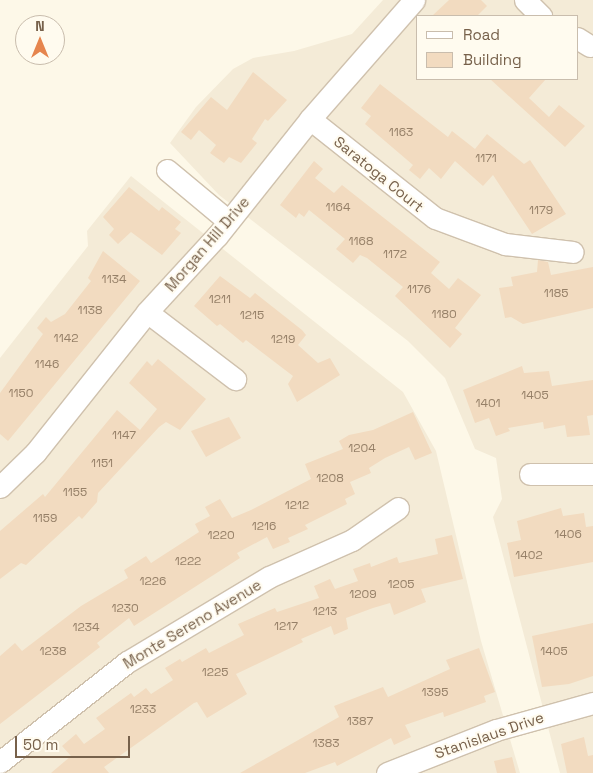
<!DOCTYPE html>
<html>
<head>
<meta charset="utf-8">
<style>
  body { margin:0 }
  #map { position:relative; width:593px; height:773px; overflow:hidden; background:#fdf8e8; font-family:"Space Grotesk",sans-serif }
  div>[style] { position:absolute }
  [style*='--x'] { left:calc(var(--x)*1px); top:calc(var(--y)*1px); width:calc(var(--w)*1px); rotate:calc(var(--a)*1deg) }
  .residential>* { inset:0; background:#f4ebd7 }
  .building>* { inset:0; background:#f2dbc0 }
  .roads { filter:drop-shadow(1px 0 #cfc1ad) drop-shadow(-1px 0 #cfc1ad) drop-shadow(0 1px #cfc1ad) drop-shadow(0 -1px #cfc1ad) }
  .minor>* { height:21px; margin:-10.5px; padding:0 10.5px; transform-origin:10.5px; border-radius:10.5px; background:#fff }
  span { translate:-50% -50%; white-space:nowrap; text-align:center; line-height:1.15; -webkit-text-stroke:4px #fffbef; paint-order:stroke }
  .number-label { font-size:12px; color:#968068 }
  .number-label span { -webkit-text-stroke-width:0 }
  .street-label { font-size:15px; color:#77614b }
  .legend { position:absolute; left:416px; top:15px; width:162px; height:65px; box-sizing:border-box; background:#fffbef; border:1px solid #c9bdad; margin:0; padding:6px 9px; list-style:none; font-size:15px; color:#77614b }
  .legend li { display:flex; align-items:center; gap:10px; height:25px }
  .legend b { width:25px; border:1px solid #c9bdad }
  .north { position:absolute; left:15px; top:15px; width:50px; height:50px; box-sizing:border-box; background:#fffbef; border:1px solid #c9bdad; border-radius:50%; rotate:0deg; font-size:14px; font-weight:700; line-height:20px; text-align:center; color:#77614b }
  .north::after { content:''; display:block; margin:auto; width:18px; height:22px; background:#e6854e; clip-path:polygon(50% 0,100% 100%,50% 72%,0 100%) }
  .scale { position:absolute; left:15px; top:736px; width:115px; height:22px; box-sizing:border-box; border:2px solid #77614b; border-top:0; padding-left:6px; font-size:15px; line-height:18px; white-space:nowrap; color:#77614b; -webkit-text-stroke:4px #fffbef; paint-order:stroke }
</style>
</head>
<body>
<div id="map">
  <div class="residential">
    <div style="clip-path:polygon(evenodd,383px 0,593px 0,593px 773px,560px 773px,493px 517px,502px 499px,496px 458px,475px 449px,445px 378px,408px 341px,219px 195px,170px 143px,196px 107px,233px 69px,253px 58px,294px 51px,352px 34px,383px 0,417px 16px,577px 16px,577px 79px,417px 79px,417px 16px)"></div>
    <div style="clip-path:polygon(131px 176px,403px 392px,436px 451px,481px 641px,520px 773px,0 773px,0 358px,88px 246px,87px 231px)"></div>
  </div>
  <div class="building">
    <div style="clip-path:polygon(449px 0,481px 0,487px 6px,477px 16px,432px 16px)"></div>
    <div style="clip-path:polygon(253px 72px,287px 100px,268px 121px,265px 119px,252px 139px,257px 143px,241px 163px,229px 157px,224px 163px,210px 153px,216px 145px,199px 130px,191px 140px,181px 132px,211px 97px,227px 110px)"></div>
    <div style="clip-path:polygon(490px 79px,546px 79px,529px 98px,549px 117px,559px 105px,585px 126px,565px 147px)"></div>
    <div style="clip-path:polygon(380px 84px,448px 137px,452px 131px,475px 149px,487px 134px,524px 164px,530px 160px,566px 214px,532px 234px,493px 175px,483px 186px,455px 161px,441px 179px,429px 168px,420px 179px,409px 170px,413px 165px,365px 124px,371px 116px,361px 108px)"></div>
    <div style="clip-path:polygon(314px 161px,323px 169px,315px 178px,334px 193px,342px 185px,440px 262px,431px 273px,449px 289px,458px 278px,481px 295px,455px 328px,462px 334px,450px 348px,395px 296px,403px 287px,367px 258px,360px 255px,353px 263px,336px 249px,345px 239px,309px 210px,304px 217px,299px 213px,296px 218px,280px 205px)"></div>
    <div style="clip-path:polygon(129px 187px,159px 211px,162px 207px,181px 222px,175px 229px,181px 233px,162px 255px,131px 232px,118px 244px,109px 235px,114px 229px,103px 217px)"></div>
    <div style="clip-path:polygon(103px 251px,140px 281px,8px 441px,0 434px,0 393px,43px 334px,37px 328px,46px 317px,51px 322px,65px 314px,91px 281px,88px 278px)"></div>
    <div style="clip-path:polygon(538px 260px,548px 262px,551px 275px,593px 267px,593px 308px,523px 324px,511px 317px,505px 318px,499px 288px,513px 286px,511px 277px,537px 272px)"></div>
    <div style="clip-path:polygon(220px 276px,250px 298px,255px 293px,302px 330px,306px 335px,298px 345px,318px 363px,330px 358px,340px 375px,297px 402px,288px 384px,293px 376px,246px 340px,243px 343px,220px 324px,217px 326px,194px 306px)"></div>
    <div style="clip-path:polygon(158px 359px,206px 399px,180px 430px,166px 422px,159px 427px,98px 493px,97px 502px,82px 519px,79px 516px,26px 565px,21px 563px,0 579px,0 531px,43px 494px,45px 497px,117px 410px,140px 430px,157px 409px,129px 383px,147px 361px,152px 366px)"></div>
    <div style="clip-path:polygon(522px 366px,524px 373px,549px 371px,552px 386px,593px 380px,593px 415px,587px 416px,590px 435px,567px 437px,565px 425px,544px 429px,543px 422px,508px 428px,510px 431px,496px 436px,489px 418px,475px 423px,463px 390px)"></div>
    <div style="clip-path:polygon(413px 412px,432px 453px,415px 460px,409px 447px,385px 458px,369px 468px,371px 473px,350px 482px,355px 494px,345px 499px,347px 504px,305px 525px,308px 529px,288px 538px,290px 542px,273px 549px,267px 537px,237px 553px,240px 558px,134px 626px,129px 618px,97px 643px,100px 647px,0 724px,0 656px,15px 643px,22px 651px,81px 606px,128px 578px,124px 570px,146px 556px,151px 563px,199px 532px,195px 524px,210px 516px,205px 507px,220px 499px,232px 518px,251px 510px,311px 479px,305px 464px,343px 449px,339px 441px,349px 435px,373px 430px)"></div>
    <div style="clip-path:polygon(229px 417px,241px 438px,206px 457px,191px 431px)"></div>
    <div style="clip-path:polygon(561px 508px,563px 516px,584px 513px,586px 527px,593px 526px,593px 562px,514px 577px,507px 543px,521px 540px,517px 521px)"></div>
    <div style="clip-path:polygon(452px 535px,463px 579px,421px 589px,426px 602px,394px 615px,390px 603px,373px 608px,346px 618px,348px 629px,334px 635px,331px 626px,301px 639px,303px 642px,236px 674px,247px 694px,207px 718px,197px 702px,194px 703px,104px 767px,109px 773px,51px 773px,71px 756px,62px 746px,76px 734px,84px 744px,105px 729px,96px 718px,131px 693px,134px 697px,146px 688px,151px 694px,173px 680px,165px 668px,180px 659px,182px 662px,206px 648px,209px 653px,244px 635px,238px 624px,275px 608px,277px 612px,319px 598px,314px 586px,330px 579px,335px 589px,358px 581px,353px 569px,370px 563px,371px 567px,397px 557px,399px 563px,438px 554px,435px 539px)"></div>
    <div style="clip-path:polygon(593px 623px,593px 676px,569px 684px,542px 687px,532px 636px)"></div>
    <div style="clip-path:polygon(479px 648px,495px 692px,484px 696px,486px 702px,444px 717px,443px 712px,405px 725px,411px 737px,394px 745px,391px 738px,337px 766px,335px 762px,305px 773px,240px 773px,339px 717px,334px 706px,383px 687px,388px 697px,450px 669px,446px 660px)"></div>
    <div style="clip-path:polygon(584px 737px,588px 756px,593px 755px,593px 773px,567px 773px,561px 744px)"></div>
    <div style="clip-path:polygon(512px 757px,516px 773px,497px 773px,494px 761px)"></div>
  </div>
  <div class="roads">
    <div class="minor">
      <div style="--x:525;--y:0;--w:23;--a:45"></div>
      <div style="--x:577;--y:38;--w:15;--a:32"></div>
      <div style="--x:310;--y:119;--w:159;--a:38.4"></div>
      <div style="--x:435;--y:218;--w:75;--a:20.4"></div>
      <div style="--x:505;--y:244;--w:68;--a:6.7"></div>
      <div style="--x:167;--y:170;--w:78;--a:39.8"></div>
      <div style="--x:147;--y:312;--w:111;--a:37.3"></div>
      <div style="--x:530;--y:474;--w:63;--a:0"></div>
      <div style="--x:0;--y:487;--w:49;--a:-44.2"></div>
      <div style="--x:35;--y:453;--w:180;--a:-51.5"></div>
      <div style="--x:147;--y:312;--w:103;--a:-47.4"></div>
      <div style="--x:217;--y:236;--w:149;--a:-51.5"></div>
      <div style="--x:310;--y:119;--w:158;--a:-48.8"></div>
      <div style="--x:0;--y:762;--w:162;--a:-38.2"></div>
      <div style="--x:127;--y:662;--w:165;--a:-30.9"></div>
      <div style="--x:269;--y:577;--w:91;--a:-24"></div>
      <div style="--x:352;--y:540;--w:56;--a:-34.8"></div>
      <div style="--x:387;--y:773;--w:117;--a:-21.5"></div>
      <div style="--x:496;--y:730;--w:101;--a:-15.6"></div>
    </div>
  </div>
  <div class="number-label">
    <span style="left:401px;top:133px">1163</span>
    <span style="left:486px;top:159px">1171</span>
    <span style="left:338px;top:208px">1164</span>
    <span style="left:541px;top:211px">1179</span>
    <span style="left:361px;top:242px">1168</span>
    <span style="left:395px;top:255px">1172</span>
    <span style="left:114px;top:280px">1134</span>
    <span style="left:419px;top:290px">1176</span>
    <span style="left:556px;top:294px">1185</span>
    <span style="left:220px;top:300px">1211</span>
    <span style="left:90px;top:311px">1138</span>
    <span style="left:444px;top:315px">1180</span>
    <span style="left:252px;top:316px">1215</span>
    <span style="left:66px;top:339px">1142</span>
    <span style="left:283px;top:340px">1219</span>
    <span style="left:47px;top:365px">1146</span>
    <span style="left:21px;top:394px">1150</span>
    <span style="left:535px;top:396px">1405</span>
    <span style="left:488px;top:404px">1401</span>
    <span style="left:124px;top:436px">1147</span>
    <span style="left:362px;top:449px">1204</span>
    <span style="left:102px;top:464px">1151</span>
    <span style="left:330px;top:479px">1208</span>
    <span style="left:75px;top:493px">1155</span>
    <span style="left:297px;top:506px">1212</span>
    <span style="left:45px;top:519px">1159</span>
    <span style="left:264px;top:527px">1216</span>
    <span style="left:568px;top:535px">1406</span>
    <span style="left:221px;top:536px">1220</span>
    <span style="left:529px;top:556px">1402</span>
    <span style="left:188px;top:562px">1222</span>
    <span style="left:153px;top:582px">1226</span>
    <span style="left:401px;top:585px">1205</span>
    <span style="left:363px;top:595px">1209</span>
    <span style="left:125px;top:609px">1230</span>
    <span style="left:325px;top:612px">1213</span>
    <span style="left:286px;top:627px">1217</span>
    <span style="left:86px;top:628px">1234</span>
    <span style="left:53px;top:652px">1238</span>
    <span style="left:554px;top:652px">1405</span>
    <span style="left:215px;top:673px">1225</span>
    <span style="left:435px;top:693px">1395</span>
    <span style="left:143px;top:710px">1233</span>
    <span style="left:360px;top:722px">1387</span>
    <span style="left:326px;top:744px">1383</span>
  </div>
  <div class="street-label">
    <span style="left:379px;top:174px;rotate:39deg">Saratoga Court</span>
    <span style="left:207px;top:244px;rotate:-49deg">Morgan Hill Drive</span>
    <span style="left:192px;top:624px;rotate:-31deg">Monte Sereno Avenue</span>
    <span style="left:489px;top:735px;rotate:-19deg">Stanislaus Drive</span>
  </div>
  <ul class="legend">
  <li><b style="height:6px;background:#fff"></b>Road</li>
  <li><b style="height:14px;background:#f2dbc0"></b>Building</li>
  </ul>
  <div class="north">N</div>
  <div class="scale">50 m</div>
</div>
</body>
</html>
